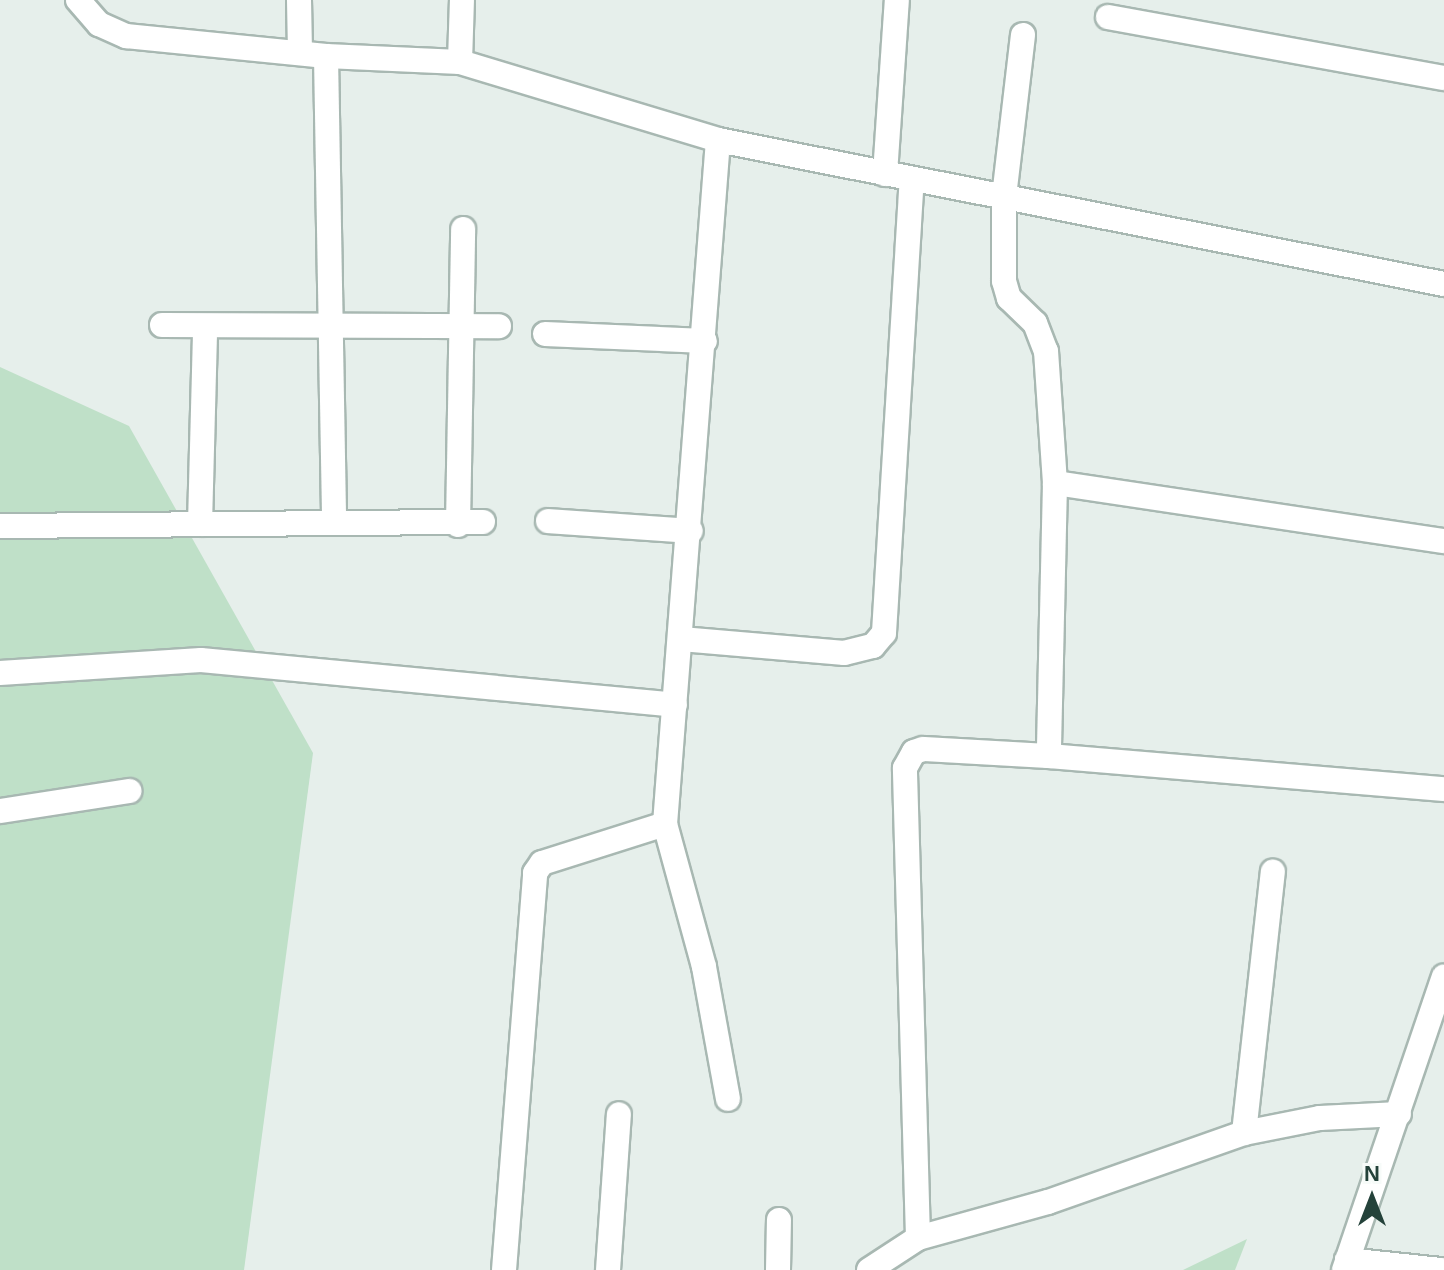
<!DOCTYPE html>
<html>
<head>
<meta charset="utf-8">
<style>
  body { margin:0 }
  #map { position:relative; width:1444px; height:1270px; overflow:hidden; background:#e6efeb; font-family:Arial,sans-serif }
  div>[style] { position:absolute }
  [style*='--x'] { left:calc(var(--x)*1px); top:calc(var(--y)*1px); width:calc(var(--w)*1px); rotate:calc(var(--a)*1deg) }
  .green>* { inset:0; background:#bfe0c8 }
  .roads { filter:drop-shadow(2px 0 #a8b8b2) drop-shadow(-2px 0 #a8b8b2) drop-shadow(0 2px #a8b8b2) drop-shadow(0 -2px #a8b8b2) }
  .minor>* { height:24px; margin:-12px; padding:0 12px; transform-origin:12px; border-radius:12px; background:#fff }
  .tertiary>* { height:24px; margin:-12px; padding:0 12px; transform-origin:12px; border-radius:12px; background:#fff }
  span { translate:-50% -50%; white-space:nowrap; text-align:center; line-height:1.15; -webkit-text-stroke:6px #f7fbf9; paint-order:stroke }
  .north { position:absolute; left:1332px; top:1158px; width:80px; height:80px; -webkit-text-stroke:6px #f7fbf9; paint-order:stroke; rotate:0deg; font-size:22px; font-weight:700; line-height:32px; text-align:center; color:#24423a }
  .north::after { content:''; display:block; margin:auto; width:28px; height:36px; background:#24423a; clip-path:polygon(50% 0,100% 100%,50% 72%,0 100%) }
</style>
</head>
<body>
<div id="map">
  <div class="green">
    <div style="clip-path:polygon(0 367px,129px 426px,313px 753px,244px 1270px,0 1270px)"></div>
    <div style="clip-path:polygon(1247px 1239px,1235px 1270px,1183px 1270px)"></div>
  </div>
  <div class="roads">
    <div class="minor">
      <div style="--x:78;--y:0;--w:32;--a:49"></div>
      <div style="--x:99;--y:24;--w:30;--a:24"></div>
      <div style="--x:126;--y:36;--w:201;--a:5.7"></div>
      <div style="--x:326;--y:56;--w:134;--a:2.6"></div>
      <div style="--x:460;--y:62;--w:270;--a:16.8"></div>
      <div style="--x:718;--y:140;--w:740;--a:11.22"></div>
      <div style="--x:299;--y:0;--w:53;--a:88.9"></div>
      <div style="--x:1108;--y:17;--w:341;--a:10.3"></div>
      <div style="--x:1023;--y:35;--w:162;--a:96.7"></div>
      <div style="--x:1004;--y:196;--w:85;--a:90"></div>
      <div style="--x:1004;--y:281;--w:18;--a:74"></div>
      <div style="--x:1009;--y:298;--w:36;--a:44"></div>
      <div style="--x:1035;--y:323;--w:30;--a:69"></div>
      <div style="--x:1046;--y:351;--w:132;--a:86.1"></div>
      <div style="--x:1055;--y:483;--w:273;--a:91.3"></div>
      <div style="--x:1049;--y:756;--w:396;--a:4.8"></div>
      <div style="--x:326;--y:56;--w:465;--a:89"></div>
      <div style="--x:460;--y:62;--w:62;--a:-88.2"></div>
      <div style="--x:718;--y:140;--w:686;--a:94.43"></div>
      <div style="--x:665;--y:824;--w:148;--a:74.7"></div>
      <div style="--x:704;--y:967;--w:134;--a:79.7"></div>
      <div style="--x:885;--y:174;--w:174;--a:-86.1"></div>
      <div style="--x:162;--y:325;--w:337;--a:0.2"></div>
      <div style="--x:545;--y:334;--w:160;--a:2.5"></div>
      <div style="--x:1055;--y:483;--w:393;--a:8.5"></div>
      <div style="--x:548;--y:521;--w:143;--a:4"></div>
      <div style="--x:200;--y:524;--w:195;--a:-88.5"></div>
      <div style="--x:458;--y:525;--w:296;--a:-89"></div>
      <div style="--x:0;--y:526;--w:483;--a:-0.5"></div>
      <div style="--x:681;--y:639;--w:164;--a:4.9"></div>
      <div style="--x:844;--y:653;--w:30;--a:-14"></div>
      <div style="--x:873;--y:646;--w:17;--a:-50"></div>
      <div style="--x:884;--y:633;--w:455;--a:-86.5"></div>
      <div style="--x:0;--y:673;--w:201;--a:-3.7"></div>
      <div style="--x:201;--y:660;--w:476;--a:5.4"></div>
      <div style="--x:0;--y:811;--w:131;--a:-8.8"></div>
      <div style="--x:1244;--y:1133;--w:263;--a:-83.7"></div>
      <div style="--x:918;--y:1238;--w:470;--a:-91.6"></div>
      <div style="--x:905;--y:768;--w:18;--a:-61"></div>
      <div style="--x:914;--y:752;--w:9;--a:-18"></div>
      <div style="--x:923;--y:749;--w:126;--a:3.2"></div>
      <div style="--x:1347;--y:1260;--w:94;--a:6.1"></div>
      <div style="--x:504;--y:1270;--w:398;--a:-85.5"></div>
      <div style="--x:535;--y:873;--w:12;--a:-55"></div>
      <div style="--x:542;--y:863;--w:129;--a:-17.6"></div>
      <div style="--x:608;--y:1270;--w:156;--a:-86"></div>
      <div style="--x:778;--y:1270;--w:50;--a:-88.9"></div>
      <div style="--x:869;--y:1270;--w:59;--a:-33.1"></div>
      <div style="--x:918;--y:1238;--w:135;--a:-15.5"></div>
      <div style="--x:1048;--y:1202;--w:208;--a:-19.4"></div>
      <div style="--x:1244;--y:1133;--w:77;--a:-11.2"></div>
      <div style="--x:1320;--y:1118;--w:79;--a:-2.9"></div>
    </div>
    <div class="tertiary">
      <div style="--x:1344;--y:1270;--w:310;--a:-71.2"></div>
    </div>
  </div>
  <div class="north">N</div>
</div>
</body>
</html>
